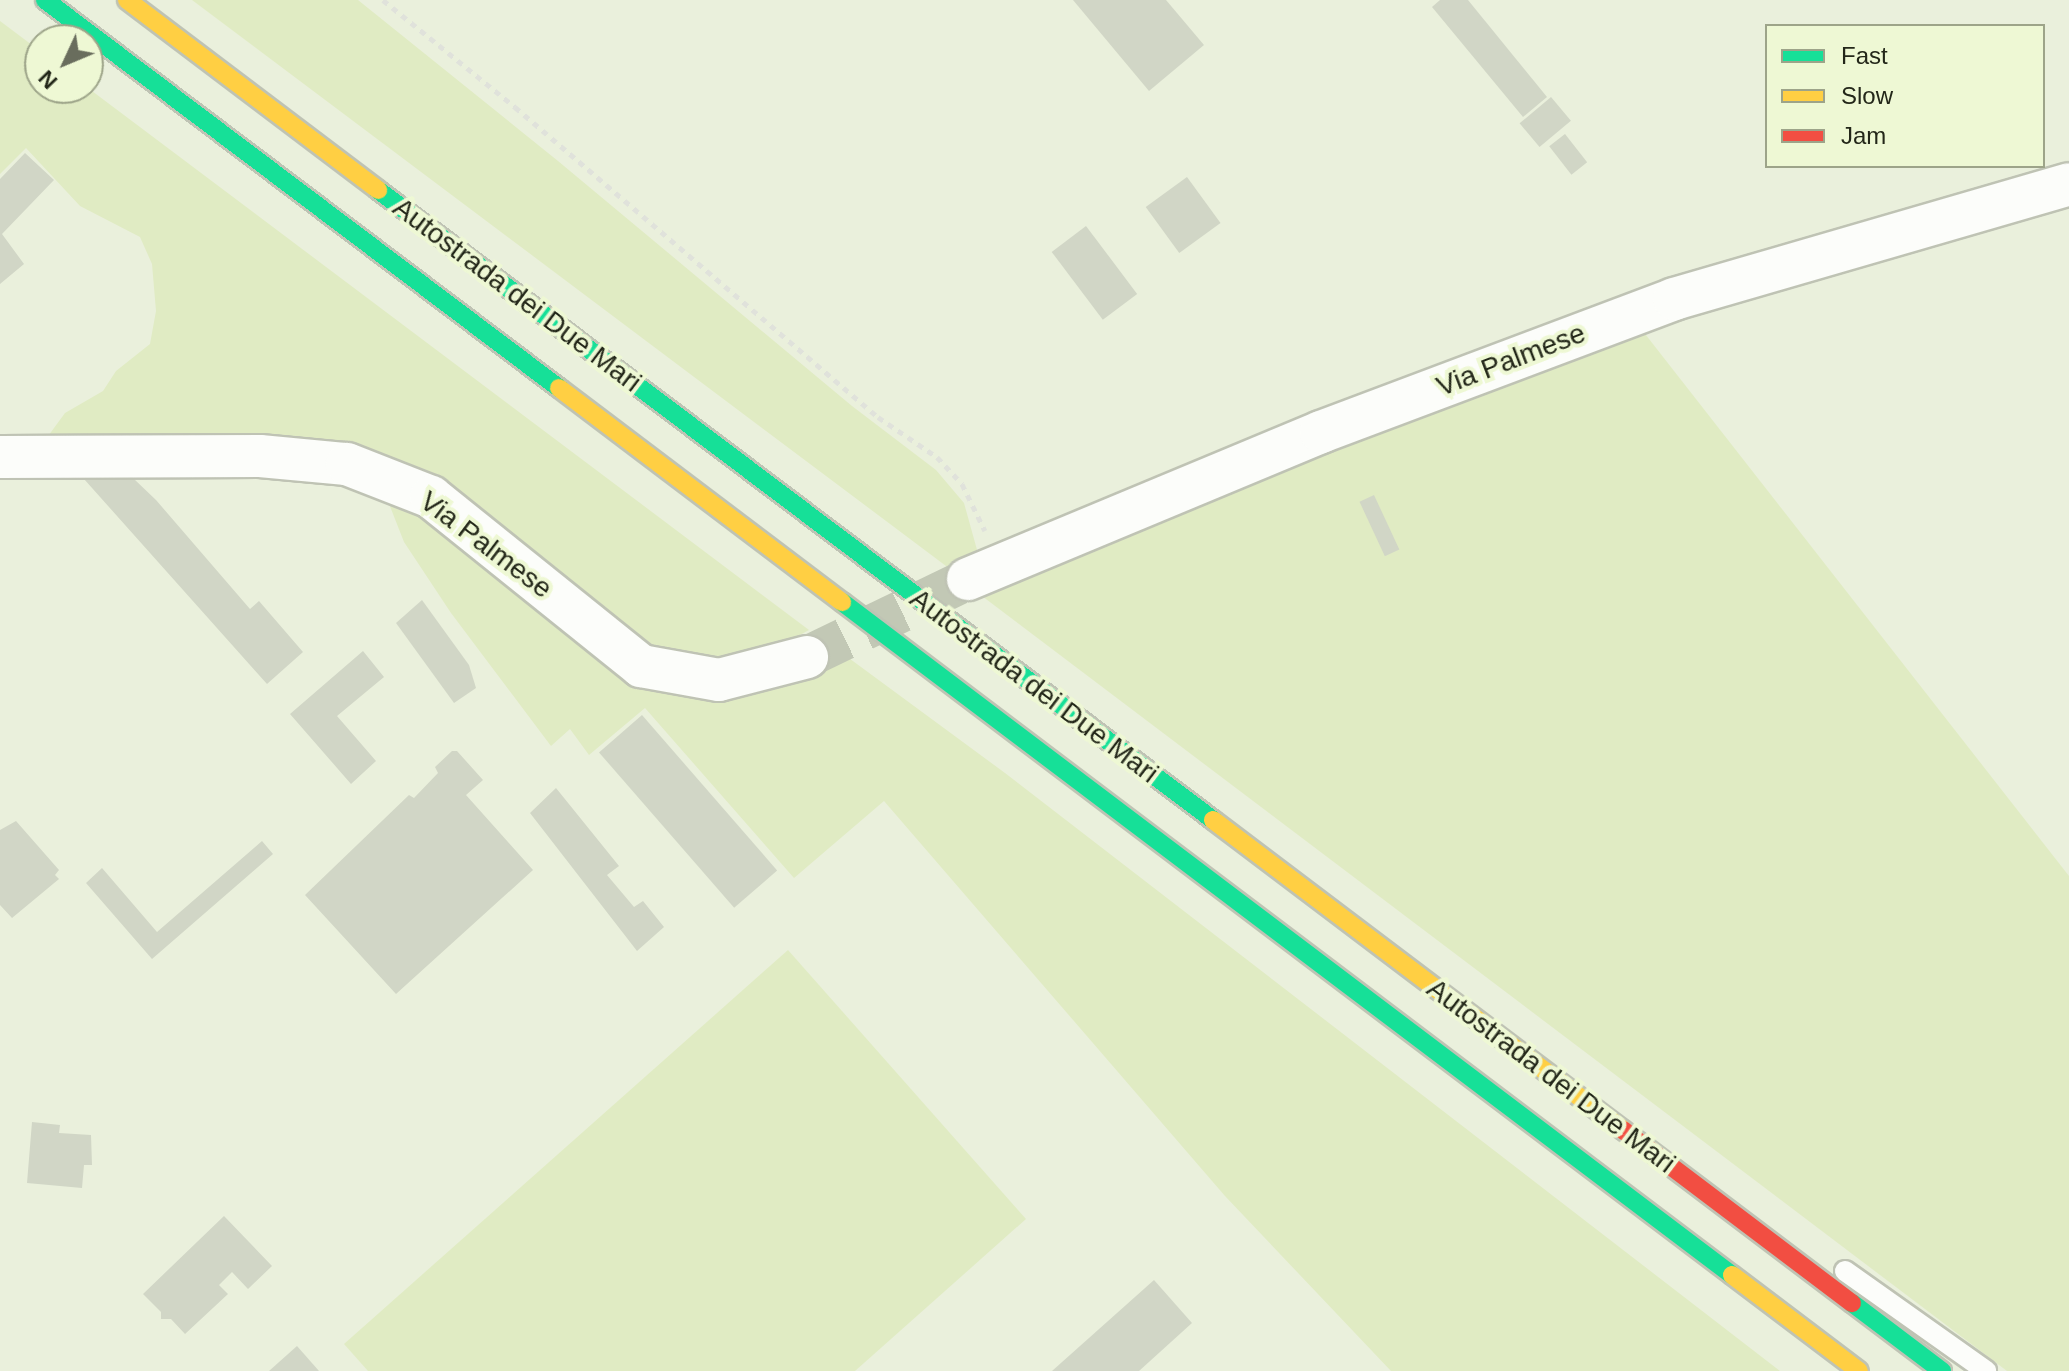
<!DOCTYPE html>
<html>
<head>
<meta charset="utf-8">
<style>
  body { margin:0 }
  #map { position:relative; width:2069px; height:1371px; overflow:hidden; background:#eaf0dc; font-family:Arial,sans-serif }
  div>[style] { position:absolute }
  [style*='--x'] { left:calc(var(--x)*1px); top:calc(var(--y)*1px); width:calc(var(--w)*1px); rotate:calc(var(--a)*1deg) }
  .green>* { inset:0; background:#e0ebc3 }
  .building>* { inset:0; background:#d1d6c6; transform-origin:0 0 }
  .street-tunnel>* { height:42px; margin-top:-21px; transform-origin:0; background:repeating-linear-gradient(90deg,#c2c8b5 0 42px,transparent 0 63px) }
  .path>* { height:5px; margin-top:-2.5px; transform-origin:0; background:repeating-linear-gradient(90deg,#e0e2db 0 6px,transparent 0 12px) }
  .roads { filter:drop-shadow(2px 0 #bfc3b4) drop-shadow(-2px 0 #bfc3b4) drop-shadow(0 2px #bfc3b4) drop-shadow(0 -2px #bfc3b4) }
  .lane>* { height:20px; margin:-10px; padding:0 10px; transform-origin:10px; border-radius:10px; background:#fcfdfa }
  .street>* { height:42px; margin:-21px; padding:0 21px; transform-origin:21px; border-radius:21px; background:#fcfdfa }
  .fast>* { height:18px; margin:-9px; padding:0 9px; transform-origin:9px; border-radius:9px; background:#16e098 }
  .slow>* { height:18px; margin:-9px; padding:0 9px; transform-origin:9px; border-radius:9px; background:#ffcf43 }
  .jam>* { height:18px; margin:-9px; padding:0 9px; transform-origin:9px; border-radius:9px; background:#f24e42 }
  span { translate:-50% -50%; white-space:nowrap; text-align:center; line-height:1.15; -webkit-text-stroke:8px #eef8d4; paint-order:stroke }
  .street-label { font-size:28px; color:#232719 }
  .legend { position:absolute; left:1765px; top:24px; width:280px; height:144px; box-sizing:border-box; background:#eef8d4; border:2px solid #9da489; margin:0; padding:10px 14px; list-style:none; font-size:24px; color:#232719 }
  .legend li { display:flex; align-items:center; gap:16px; height:40px }
  .legend b { width:40px; border:2px solid #9da489 }
  .north { position:absolute; left:24px; top:24px; width:80px; height:80px; box-sizing:border-box; background:#eef8d4; border:2px solid #9da489; border-radius:50%; rotate:226deg; font-size:22px; font-weight:700; line-height:32px; text-align:center; color:#232719 }
  .north::after { content:''; display:block; margin:auto; width:28px; height:36px; background:#696d5d; clip-path:polygon(50% 0,100% 100%,50% 72%,0 100%) }
</style>
</head>
<body>
<div id="map">
  <div class="green">
    <div style="clip-path:polygon(192px 0,358px 0,558px 161px,852px 406px,936px 470px,964px 503px,979px 557px,950px 569px)"></div>
    <div style="clip-path:polygon(0 21px,40px 51px,40px 88px,88px 88px,809px 630px,774px 649px,716px 661px,630px 643px,430px 475px,43px 443px,65px 413px,103px 391px,116px 371px,150px 344px,156px 311px,152px 264px,140px 237px,80px 206px,26px 148px,0 174px)"></div>
    <div style="clip-path:polygon(1642px 330px,2069px 876px,2069px 1371px,2007px 1371px,978px 593px,1363px 429px)"></div>
    <div style="clip-path:polygon(384px 491px,426px 507px,591px 644px,747px 690px,785px 685px,842px 653px,1005px 773px,1780px 1371px,1391px 1371px,1225px 1196px,884px 801px,794px 878px,645px 708px,589px 755px,570px 729px,551px 746px,451px 613px,404px 542px)"></div>
    <div style="clip-path:polygon(788px 950px,1026px 1219px,855px 1371px,368px 1371px,344px 1344px)"></div>
  </div>
  <div class="building">
    <div style="clip-path:polygon(1073px 0,1166px 0,1204px 45px,1149px 91px)"></div>
    <div style="clip-path:polygon(1440px 0,1468px 0,1547px 97px,1523px 117px,1432px 7px)"></div>
    <div style="left:1551px;top:97px;width:31px;height:41px;rotate:50deg"></div>
    <div style="left:1565px;top:134px;width:36px;height:20px;rotate:52deg"></div>
    <div style="clip-path:polygon(25px 153px,54px 180px,2px 234px,24px 264px,0 284px,0 179px)"></div>
    <div style="left:1187px;top:177px;width:57px;height:51px;rotate:54deg"></div>
    <div style="left:1086px;top:226px;width:85px;height:43px;rotate:53deg"></div>
    <div style="clip-path:polygon(100px 465px,169px 468px,165px 479px,134px 479px,156px 500px,250px 609px,259px 601px,303px 652px,267px 684px,84px 479px)"></div>
    <div style="left:1374px;top:495px;width:60px;height:16px;rotate:65deg"></div>
    <div style="clip-path:polygon(422px 600px,469px 665px,476px 688px,454px 703px,396px 623px)"></div>
    <div style="clip-path:polygon(363px 651px,384px 677px,337px 716px,376px 761px,351px 784px,290px 714px)"></div>
    <div style="left:642px;top:715px;width:206px;height:57px;rotate:49deg"></div>
    <div style="clip-path:polygon(452px 751px,457px 751px,483px 780px,466px 795px,533px 870px,396px 994px,305px 895px,409px 795px,414px 798px,438px 773px,435px 767px)"></div>
    <div style="clip-path:polygon(556px 788px,619px 866px,607px 875px,634px 907px,643px 901px,664px 927px,637px 951px,530px 813px)"></div>
    <div style="clip-path:polygon(16px 821px,59px 870px,55px 875px,59px 879px,12px 918px,0 905px,0 830px)"></div>
    <div style="clip-path:polygon(262px 841px,273px 854px,152px 959px,86px 883px,102px 868px,157px 932px)"></div>
    <div style="clip-path:polygon(32px 1122px,60px 1125px,59px 1133px,91px 1135px,92px 1165px,84px 1165px,82px 1188px,27px 1183px)"></div>
    <div style="clip-path:polygon(224px 1216px,272px 1266px,248px 1289px,232px 1272px,219px 1285px,228px 1294px,185px 1334px,171px 1319px,161px 1319px,161px 1312px,143px 1294px)"></div>
    <div style="clip-path:polygon(1154px 1280px,1192px 1323px,1139px 1371px,1052px 1371px)"></div>
    <div style="clip-path:polygon(297px 1346px,319px 1371px,269px 1371px)"></div>
  </div>
  <div class="street-tunnel">
    <div style="--x:807;--y:657;--w:179;--a:-25.8"></div>
  </div>
  <div class="path">
    <div style="--x:383;--y:0;--w:170;--a:39"></div>
    <div style="--x:515;--y:107;--w:477;--a:40.5"></div>
    <div style="--x:878;--y:417;--w:71;--a:34.1"></div>
    <div style="--x:937;--y:457;--w:37;--a:47"></div>
    <div style="--x:962;--y:484;--w:52;--a:63.9"></div>
  </div>
  <div class="roads">
    <div class="lane">
      <div style="--x:1845;--y:1271;--w:173;--a:35.3"></div>
    </div>
    <div class="street">
      <div style="--x:0;--y:457;--w:260;--a:-0.2"></div>
      <div style="--x:260;--y:456;--w:87;--a:5.3"></div>
      <div style="--x:347;--y:464;--w:90;--a:21.4"></div>
      <div style="--x:431;--y:497;--w:270;--a:38.8"></div>
      <div style="--x:641;--y:666;--w:79;--a:10.2"></div>
      <div style="--x:719;--y:680;--w:91;--a:-14.6"></div>
      <div style="--x:968;--y:579;--w:382;--a:-22.6"></div>
      <div style="--x:1321;--y:432;--w:377;--a:-20.6"></div>
      <div style="--x:1674;--y:299;--w:411;--a:-16.2"></div>
    </div>
    <div class="fast">
      <div style="--x:45;--y:0;--w:644;--a:37.05"></div>
      <div style="--x:378;--y:190;--w:1046;--a:37.03"></div>
      <div style="--x:842;--y:602;--w:1116;--a:37.1"></div>
      <div style="--x:1852;--y:1303;--w:113;--a:37.1"></div>
    </div>
    <div class="slow">
      <div style="--x:127;--y:0;--w:315;--a:37.1"></div>
      <div style="--x:559;--y:388;--w:355;--a:37.1"></div>
      <div style="--x:1213;--y:820;--w:514;--a:37.09"></div>
      <div style="--x:1732;--y:1275;--w:159;--a:37.1"></div>
    </div>
    <div class="jam">
      <div style="--x:1623;--y:1130;--w:287;--a:37.1"></div>
    </div>
  </div>
  <div class="street-label">
    <span style="left:517px;top:295px;rotate:37deg">Autostrada dei Due Mari</span>
    <span style="left:1511px;top:360px;rotate:-21deg">Via Palmese</span>
    <span style="left:486px;top:545px;rotate:37deg">Via Palmese</span>
    <span style="left:1034px;top:686px;rotate:37deg">Autostrada dei Due Mari</span>
    <span style="left:1551px;top:1076px;rotate:37deg">Autostrada dei Due Mari</span>
  </div>
  <ul class="legend">
  <li><b style="height:10px;background:#16e098"></b>Fast</li>
  <li><b style="height:10px;background:#ffcf43"></b>Slow</li>
  <li><b style="height:10px;background:#f24e42"></b>Jam</li>
  </ul>
  <div class="north">N</div>
</div>
</body>
</html>
